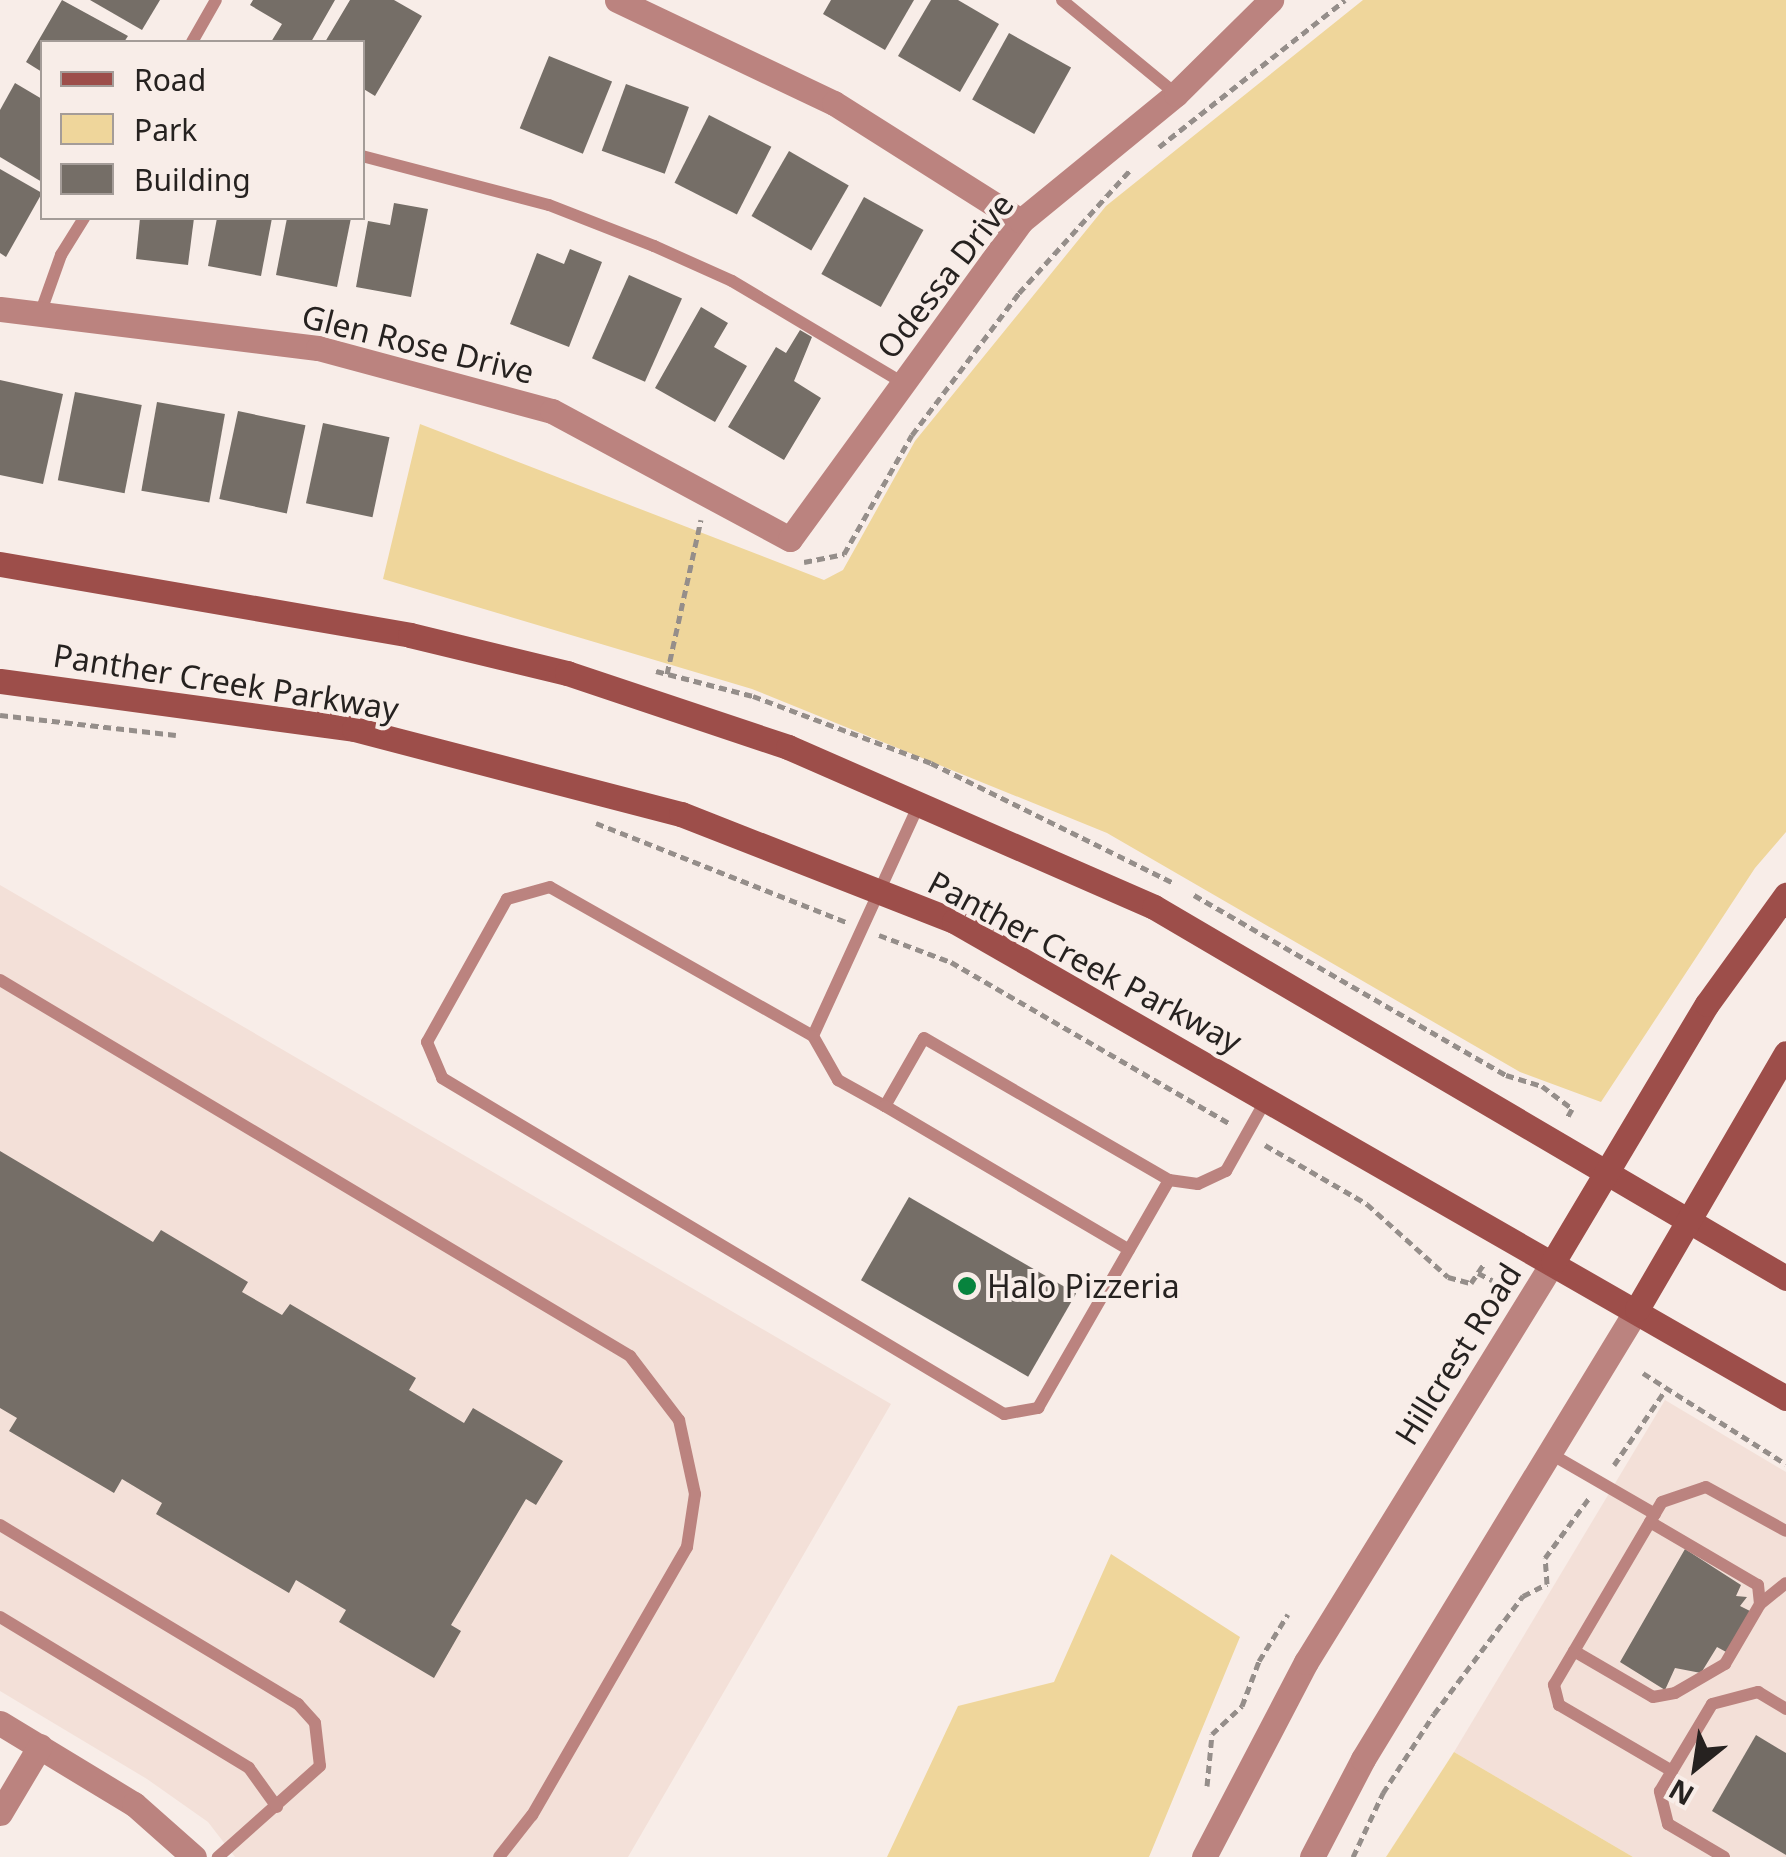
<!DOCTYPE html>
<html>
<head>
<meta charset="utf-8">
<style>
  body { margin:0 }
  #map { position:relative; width:1786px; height:1857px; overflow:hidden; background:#f8ede8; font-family:"Noto Sans",sans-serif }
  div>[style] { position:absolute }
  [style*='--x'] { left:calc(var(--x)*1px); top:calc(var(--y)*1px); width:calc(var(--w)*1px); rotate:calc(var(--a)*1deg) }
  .built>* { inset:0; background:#f3e0d8 }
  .green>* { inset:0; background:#efd69b }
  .building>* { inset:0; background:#756e67; transform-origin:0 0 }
  .path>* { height:5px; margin-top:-2.5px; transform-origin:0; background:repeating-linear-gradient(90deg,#958e8a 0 8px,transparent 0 13px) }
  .service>* { height:12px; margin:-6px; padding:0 6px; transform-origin:6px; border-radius:6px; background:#bb837f }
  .minor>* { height:25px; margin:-12.5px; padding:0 12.5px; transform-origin:12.5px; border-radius:12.5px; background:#bb837f }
  .tertiary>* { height:25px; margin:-12.5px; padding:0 12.5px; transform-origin:12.5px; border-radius:12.5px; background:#bb837f }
  .secondary>* { height:25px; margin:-12.5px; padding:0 12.5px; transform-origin:12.5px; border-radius:12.5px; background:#9d4e4a }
  .dots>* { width:28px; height:28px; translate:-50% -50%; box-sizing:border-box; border:5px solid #f8ede8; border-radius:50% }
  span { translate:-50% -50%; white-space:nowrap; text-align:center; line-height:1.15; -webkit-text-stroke:8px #f8ede8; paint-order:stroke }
  .street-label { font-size:32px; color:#262220 }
  .poi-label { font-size:32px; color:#262220 }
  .left { translate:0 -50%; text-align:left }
  .legend { position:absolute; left:40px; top:40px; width:325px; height:180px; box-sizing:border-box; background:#f8ede8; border:2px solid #a49c98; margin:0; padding:12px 18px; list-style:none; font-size:30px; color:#262220 }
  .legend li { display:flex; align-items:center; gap:20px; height:50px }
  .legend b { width:50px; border:2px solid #a49c98 }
  .north { position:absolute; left:1646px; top:1717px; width:100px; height:100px; -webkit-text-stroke:8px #f8ede8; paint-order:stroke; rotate:210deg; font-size:28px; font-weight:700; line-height:40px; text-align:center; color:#262220 }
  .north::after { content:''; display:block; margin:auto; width:35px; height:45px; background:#262220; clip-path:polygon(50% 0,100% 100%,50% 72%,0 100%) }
</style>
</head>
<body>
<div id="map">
  <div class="built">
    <div style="clip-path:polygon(0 885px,891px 1404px,628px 1857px,235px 1857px,208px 1822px,147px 1779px,0 1691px)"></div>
    <div style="clip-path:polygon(1665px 1400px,1786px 1472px,1786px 1857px,1633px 1857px,1454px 1752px)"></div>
  </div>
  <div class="green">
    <div style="clip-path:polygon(1363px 0,1786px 0,1786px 832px,1755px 868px,1601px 1102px,1520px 1072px,1107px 833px,752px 689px,383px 579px,420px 424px,824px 580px,843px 570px,915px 441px,1106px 206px)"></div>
    <div style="clip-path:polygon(1111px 1554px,1240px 1637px,1149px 1857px,887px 1857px,958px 1706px,1054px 1682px)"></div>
    <div style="clip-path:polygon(1454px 1752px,1633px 1857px,1386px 1857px)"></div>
  </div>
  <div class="building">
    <div style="clip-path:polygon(62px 0,128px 36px,124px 42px,42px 42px,42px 72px,26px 62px)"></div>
    <div style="clip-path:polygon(90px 0,160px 0,142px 30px)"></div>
    <div style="clip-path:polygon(253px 0,335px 0,311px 42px,271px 42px,282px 24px,250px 5px)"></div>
    <div style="clip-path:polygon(350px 0,394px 0,422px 16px,375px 96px,362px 88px,362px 42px,325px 42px)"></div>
    <div style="clip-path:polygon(831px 0,914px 0,885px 50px,823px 14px)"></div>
    <div style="clip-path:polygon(931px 0,958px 0,999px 24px,960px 92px,898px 56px)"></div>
    <div style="left:1009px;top:33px;width:71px;height:76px;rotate:29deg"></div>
    <div style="left:549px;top:56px;width:68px;height:78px;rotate:22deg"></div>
    <div style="clip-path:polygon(15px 83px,42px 99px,42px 182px,0 157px,0 110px)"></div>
    <div style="left:626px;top:84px;width:67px;height:71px;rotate:20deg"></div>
    <div style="left:709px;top:115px;width:70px;height:76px;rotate:27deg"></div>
    <div style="left:789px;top:151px;width:69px;height:75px;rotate:30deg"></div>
    <div style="clip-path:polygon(0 169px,42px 193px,6px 257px,0 253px)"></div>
    <div style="left:864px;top:197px;width:68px;height:88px;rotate:29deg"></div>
    <div style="clip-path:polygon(394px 203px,428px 209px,411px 297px,356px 287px,368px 221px,390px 225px)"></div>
    <div style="clip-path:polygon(140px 218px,194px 218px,188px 265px,136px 259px)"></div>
    <div style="clip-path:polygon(217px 218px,272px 218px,261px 276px,208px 266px)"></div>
    <div style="clip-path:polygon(287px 218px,351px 218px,337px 287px,276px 275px)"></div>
    <div style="clip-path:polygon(570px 249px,602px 262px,569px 347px,510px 324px,537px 253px,564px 264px)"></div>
    <div style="left:629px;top:275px;width:58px;height:91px;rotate:24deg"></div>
    <div style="clip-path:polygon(701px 307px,728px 323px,714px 347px,747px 366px,715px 422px,655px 388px)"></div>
    <div style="clip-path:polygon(800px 330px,812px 337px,794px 381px,821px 398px,784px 460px,728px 427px,776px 347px,786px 353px)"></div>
    <div style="clip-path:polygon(0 380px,63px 394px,43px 484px,0 475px)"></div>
    <div style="left:75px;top:392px;width:68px;height:90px;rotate:11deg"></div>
    <div style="left:157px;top:402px;width:69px;height:90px;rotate:10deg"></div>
    <div style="left:238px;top:411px;width:69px;height:90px;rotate:12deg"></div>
    <div style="left:323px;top:423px;width:68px;height:82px;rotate:12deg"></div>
    <div style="clip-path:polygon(0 1151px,153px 1242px,161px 1230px,248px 1282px,242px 1292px,282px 1315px,290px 1304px,416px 1378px,409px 1390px,464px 1423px,473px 1408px,563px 1461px,536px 1505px,526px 1499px,451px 1625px,461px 1631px,434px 1678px,339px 1622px,346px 1610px,296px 1580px,289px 1593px,156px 1514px,162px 1503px,122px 1479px,114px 1493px,9px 1431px,17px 1418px,0 1408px)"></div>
    <div style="left:909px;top:1197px;width:193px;height:96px;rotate:30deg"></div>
    <div style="clip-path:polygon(1685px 1549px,1741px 1585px,1736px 1596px,1747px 1597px,1740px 1606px,1750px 1611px,1728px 1653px,1717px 1647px,1701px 1673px,1675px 1668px,1665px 1690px,1620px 1662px)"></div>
    <div style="clip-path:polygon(1756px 1735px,1786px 1753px,1786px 1855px,1712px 1811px)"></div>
  </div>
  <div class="path">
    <div style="--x:1159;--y:147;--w:237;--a:-38.3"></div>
    <div style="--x:804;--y:562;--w:41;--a:-11.3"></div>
    <div style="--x:844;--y:554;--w:137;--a:-60.3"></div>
    <div style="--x:912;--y:435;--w:178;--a:-53"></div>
    <div style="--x:1019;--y:293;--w:167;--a:-47.9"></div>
    <div style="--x:656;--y:671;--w:100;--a:14.5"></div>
    <div style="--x:753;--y:696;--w:190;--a:20.6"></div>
    <div style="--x:931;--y:763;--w:269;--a:26.3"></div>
    <div style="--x:667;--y:674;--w:158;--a:-77.6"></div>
    <div style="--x:0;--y:715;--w:177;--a:6.5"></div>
    <div style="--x:596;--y:823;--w:269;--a:21.6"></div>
    <div style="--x:1194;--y:895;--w:360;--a:30"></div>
    <div style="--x:1506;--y:1075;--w:38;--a:17"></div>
    <div style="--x:1542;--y:1086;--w:38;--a:37"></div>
    <div style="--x:1572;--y:1109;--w:10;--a:119"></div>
    <div style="--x:879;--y:935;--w:77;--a:20.6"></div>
    <div style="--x:951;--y:962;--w:323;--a:30.1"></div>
    <div style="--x:1265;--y:1145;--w:118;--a:30"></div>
    <div style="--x:1367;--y:1204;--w:109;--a:42"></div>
    <div style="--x:1448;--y:1277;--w:24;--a:15"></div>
    <div style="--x:1471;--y:1283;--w:25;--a:-56"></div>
    <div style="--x:1478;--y:1273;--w:16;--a:27"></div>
    <div style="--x:1643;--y:1373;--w:169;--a:32.5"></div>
    <div style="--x:1614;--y:1465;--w:92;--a:-55.6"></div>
    <div style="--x:1207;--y:1786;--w:52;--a:-84.5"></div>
    <div style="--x:1212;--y:1734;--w:41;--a:-43"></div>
    <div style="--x:1242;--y:1706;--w:48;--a:-69.3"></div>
    <div style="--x:1259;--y:1661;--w:55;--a:-58.3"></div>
    <div style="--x:1353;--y:1857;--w:71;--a:-64.9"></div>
    <div style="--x:1383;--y:1793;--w:94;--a:-57.2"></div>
    <div style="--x:1434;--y:1714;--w:148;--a:-53"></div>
    <div style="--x:1523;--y:1596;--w:27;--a:-27"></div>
    <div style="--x:1547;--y:1584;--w:26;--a:-94"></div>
    <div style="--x:1545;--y:1558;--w:74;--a:-53.7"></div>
  </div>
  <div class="service">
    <div style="--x:1062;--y:0;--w:148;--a:39.5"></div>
    <div style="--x:192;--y:42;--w:48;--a:-60.3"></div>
    <div style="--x:362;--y:156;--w:193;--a:14.7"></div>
    <div style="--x:549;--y:205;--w:113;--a:21.3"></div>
    <div style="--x:654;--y:246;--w:85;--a:24.2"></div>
    <div style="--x:732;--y:281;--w:199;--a:30.8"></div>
    <div style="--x:40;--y:314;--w:63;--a:-70.4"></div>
    <div style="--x:61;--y:255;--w:44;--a:-58.1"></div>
    <div style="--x:920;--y:802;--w:257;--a:114.6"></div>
    <div style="--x:813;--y:1036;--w:302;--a:-150.5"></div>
    <div style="--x:550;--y:887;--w:45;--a:164.4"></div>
    <div style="--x:507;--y:899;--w:164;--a:119.2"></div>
    <div style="--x:427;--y:1042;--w:39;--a:67"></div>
    <div style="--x:442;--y:1078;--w:655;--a:30.87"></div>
    <div style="--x:1004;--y:1414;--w:35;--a:-10"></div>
    <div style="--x:1038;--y:1408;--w:263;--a:-60.1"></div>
    <div style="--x:1169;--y:1180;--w:29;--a:8"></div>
    <div style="--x:1198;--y:1184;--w:31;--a:-25"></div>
    <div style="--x:1226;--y:1171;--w:84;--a:-60.7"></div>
    <div style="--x:0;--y:980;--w:734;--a:30.83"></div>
    <div style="--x:630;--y:1356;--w:81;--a:52.6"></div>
    <div style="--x:679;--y:1420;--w:76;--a:77.8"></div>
    <div style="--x:695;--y:1494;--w:54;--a:98.6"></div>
    <div style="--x:687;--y:1547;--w:310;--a:120"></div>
    <div style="--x:532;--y:1815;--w:53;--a:128.2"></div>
    <div style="--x:813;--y:1036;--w:51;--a:60.4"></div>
    <div style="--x:838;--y:1080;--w:54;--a:29"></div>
    <div style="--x:885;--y:1106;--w:78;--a:-60.2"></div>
    <div style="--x:924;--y:1038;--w:283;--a:30.1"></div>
    <div style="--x:885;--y:1106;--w:283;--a:30.5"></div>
    <div style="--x:1551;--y:1454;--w:120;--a:30"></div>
    <div style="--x:1650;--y:1522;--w:125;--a:30.3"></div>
    <div style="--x:1758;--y:1585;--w:19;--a:84"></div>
    <div style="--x:0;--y:1525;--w:348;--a:31"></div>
    <div style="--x:298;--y:1704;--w:25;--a:48"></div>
    <div style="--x:315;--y:1723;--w:43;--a:83.4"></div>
    <div style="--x:320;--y:1766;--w:137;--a:138.3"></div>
    <div style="--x:0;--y:1617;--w:291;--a:31.2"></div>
    <div style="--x:249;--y:1768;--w:48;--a:54.3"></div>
    <div style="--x:1574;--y:1651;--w:91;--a:30.2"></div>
    <div style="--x:1653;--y:1697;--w:22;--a:-10"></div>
    <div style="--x:1675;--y:1693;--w:58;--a:-30.1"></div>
    <div style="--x:1725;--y:1664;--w:69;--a:-59.7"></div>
    <div style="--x:1760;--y:1604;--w:33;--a:-39"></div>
    <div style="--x:1672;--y:1771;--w:131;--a:-149.7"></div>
    <div style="--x:1559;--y:1705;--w:21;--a:-104"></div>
    <div style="--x:1554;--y:1685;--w:212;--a:-59.5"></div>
    <div style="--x:1662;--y:1502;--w:46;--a:-18.8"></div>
    <div style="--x:1706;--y:1487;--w:91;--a:28.8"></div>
    <div style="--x:1724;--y:1857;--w:65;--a:-149.5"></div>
    <div style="--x:1668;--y:1824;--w:34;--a:-104"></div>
    <div style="--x:1660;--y:1791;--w:101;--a:-59.1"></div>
    <div style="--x:1712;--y:1704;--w:48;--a:-14.6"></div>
    <div style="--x:1758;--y:1692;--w:33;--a:31"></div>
  </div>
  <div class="minor">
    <div style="--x:617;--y:0;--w:240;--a:25.4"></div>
    <div style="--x:834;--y:103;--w:221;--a:32.3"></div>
    <div style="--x:0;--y:309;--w:320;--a:7"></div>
    <div style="--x:318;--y:348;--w:242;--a:15.1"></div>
    <div style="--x:552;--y:411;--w:270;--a:28.3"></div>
    <div style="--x:790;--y:539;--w:393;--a:-54"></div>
    <div style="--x:1021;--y:221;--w:200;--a:-39.3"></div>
    <div style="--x:1176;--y:94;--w:134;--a:-44.7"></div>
    <div style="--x:0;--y:1723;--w:157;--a:31.2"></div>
    <div style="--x:134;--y:1804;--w:80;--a:41.5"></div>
    <div style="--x:0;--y:1813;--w:78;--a:-59.2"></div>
  </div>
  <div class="tertiary">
    <div style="--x:1204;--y:1857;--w:220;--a:-62.4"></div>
    <div style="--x:1306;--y:1662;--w:470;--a:-58.3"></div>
    <div style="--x:1312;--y:1857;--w:110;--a:-62.5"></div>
    <div style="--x:1363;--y:1759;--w:527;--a:-58.66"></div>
  </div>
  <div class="secondary">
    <div style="--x:0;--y:564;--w:416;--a:9.8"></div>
    <div style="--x:410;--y:635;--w:162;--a:13.6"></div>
    <div style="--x:567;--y:673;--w:233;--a:18.5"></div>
    <div style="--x:788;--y:747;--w:399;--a:23.6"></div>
    <div style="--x:1154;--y:907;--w:733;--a:30.41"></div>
    <div style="--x:0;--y:681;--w:357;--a:7.7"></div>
    <div style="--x:354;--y:729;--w:338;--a:14.6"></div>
    <div style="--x:681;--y:814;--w:293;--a:21.4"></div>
    <div style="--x:954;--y:921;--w:959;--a:29.83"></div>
    <div style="--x:1553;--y:1262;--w:300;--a:-59.2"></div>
    <div style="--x:1707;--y:1004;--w:135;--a:-54.1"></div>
    <div style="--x:1637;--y:1309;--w:296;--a:-59.8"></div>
  </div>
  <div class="dots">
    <div style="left:967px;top:1286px;background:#07833d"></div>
  </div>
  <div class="street-label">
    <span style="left:945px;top:276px;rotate:-52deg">Odessa Drive</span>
    <span style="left:418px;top:344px;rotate:14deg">Glen Rose Drive</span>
    <span style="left:226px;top:682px;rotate:9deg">Panther Creek Parkway</span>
    <span style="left:1085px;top:962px;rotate:28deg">Panther Creek Parkway</span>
    <span style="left:1458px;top:1354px;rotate:-58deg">Hillcrest Road</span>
  </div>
  <div class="poi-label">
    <span class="left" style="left:987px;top:1286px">Halo Pizzeria</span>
  </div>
  <ul class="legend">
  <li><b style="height:12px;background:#9d4e4a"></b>Road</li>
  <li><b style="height:28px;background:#efd69b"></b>Park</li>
  <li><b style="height:28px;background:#756e67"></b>Building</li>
  </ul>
  <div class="north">N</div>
</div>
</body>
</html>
